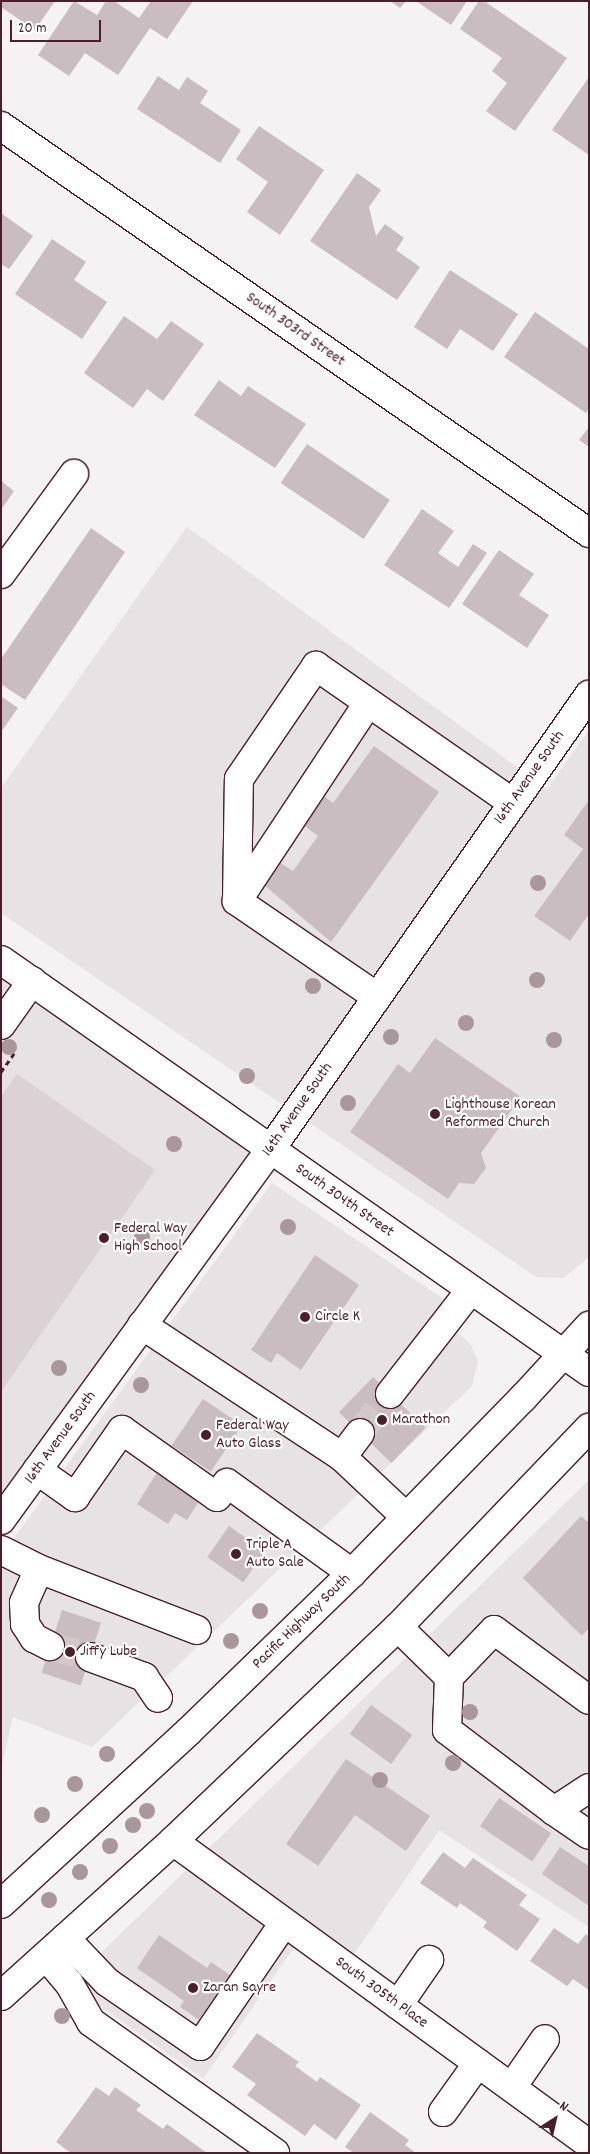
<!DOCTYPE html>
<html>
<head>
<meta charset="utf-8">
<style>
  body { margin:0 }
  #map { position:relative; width:590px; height:2154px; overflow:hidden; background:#f4f2f2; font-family:Dekko,sans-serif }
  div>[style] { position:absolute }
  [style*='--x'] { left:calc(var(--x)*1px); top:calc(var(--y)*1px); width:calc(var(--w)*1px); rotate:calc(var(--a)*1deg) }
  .built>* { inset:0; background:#e7e2e3 }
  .green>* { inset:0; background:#dbd2d5 }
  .building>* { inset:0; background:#cabdc1; transform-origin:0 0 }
  .minor-tunnel>* { height:28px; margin-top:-14px; transform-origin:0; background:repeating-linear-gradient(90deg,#d2c8ca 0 28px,transparent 0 42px) }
  .path>* { height:3px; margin-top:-1.5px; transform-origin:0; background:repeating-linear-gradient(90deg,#4a1f2b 0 5px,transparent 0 9px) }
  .roads { filter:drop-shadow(1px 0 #4a1f2b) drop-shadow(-1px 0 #4a1f2b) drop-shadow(0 1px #4a1f2b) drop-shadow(0 -1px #4a1f2b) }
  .minor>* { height:28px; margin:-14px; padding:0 14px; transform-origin:14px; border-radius:14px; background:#fff }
  .major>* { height:28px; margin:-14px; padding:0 14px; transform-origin:14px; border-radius:14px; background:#fff }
  .trees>* { width:16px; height:16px; margin:-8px; border-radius:50%; background:#aa979c }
  .dots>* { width:14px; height:14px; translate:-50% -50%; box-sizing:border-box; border:2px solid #fff; border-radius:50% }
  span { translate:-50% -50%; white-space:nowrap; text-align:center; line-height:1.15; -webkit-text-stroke:4.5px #fff; paint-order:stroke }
  .street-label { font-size:16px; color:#4a1f2b }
  .poi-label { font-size:16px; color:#4a1f2b }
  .left { translate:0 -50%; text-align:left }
  .frame { position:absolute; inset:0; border:2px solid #4a1f2b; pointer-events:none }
  .north { position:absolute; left:530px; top:2094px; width:50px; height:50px; -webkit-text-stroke:4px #fff; paint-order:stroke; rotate:35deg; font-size:14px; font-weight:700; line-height:20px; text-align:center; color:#4a1f2b }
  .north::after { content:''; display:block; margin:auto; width:18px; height:22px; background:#4a1f2b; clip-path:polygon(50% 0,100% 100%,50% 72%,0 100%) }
  .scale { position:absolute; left:10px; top:20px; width:91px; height:22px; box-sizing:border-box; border:2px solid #4a1f2b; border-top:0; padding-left:6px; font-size:15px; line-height:18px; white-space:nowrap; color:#4a1f2b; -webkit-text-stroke:4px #fff; paint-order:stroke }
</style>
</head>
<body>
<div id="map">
  <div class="built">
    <div style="clip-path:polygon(187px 527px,547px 789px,589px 730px,589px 1257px,564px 1278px,536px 1277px,1px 913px,1px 788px)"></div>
    <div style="clip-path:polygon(1px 960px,270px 1150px,1px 1520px)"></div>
    <div style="clip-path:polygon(272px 1183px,463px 1312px,454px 1329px,471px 1345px,478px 1362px,472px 1386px,92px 1747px,13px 1717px,1px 1770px,1px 1556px)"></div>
    <div style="clip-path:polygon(589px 1480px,589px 1927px,439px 1830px,345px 1967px,302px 1936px,203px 2079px,96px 2003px,78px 1975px)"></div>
  </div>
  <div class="green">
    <div style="clip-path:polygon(17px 1074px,155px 1170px,1px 1392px,1px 1097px)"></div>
  </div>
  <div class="building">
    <div style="clip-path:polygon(1px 1px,55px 1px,35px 30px,1px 7px)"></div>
    <div style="clip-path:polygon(74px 1px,97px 15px,106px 1px,114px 1px,139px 18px,151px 1px,193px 1px,167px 39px,150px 28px,118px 75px,85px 53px,69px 76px,38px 55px)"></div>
    <div style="clip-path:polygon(390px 1px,406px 1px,400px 8px)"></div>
    <div style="clip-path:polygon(416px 1px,467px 1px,451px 25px)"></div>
    <div style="clip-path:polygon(479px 1px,484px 1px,567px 58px,515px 131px,486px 111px,507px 83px,492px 71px,502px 58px,460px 29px)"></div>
    <div style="clip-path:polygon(158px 76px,179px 90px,187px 77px,208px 91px,200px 103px,241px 130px,220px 163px,137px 109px)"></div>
    <div style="clip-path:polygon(589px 77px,589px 155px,552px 130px)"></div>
    <div style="clip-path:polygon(259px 126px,324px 170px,280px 235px,247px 212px,268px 182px,236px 159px)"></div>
    <div style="clip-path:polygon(357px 173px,381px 190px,369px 207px,376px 236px,385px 224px,404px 238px,396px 250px,420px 267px,397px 300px,310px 241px)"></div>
    <div style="clip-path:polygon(1px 213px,33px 236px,9px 269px,1px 264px)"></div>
    <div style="clip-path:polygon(52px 239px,86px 262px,74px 280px,107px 302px,82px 339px,15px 294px)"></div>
    <div style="clip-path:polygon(450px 270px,518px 314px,493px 351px,460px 329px,447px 349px,414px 327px)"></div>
    <div style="clip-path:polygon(535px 312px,589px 349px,589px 408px,586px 413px,504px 357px)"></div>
    <div style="clip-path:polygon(124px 316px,157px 339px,171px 321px,204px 344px,163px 401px,147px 389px,133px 408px,84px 373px)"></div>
    <div style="clip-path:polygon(219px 380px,241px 396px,248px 386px,306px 424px,275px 468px,194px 415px)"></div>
    <div style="clip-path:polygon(589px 427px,589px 447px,579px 440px)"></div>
    <div style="left:307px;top:444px;width:100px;height:47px;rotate:34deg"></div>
    <div style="clip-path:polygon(1px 481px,14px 491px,1px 510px)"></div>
    <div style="clip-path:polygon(422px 509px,454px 531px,438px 553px,458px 567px,473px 544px,487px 553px,449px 608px,384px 565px)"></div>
    <div style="clip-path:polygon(91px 528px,125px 552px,25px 700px,1px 684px,1px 659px)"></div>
    <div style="clip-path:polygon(499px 550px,534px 574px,519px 595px,549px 615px,527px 648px,462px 604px)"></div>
    <div style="clip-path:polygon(1px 696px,18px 708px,1px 732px)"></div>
    <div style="clip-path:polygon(374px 746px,439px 792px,331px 942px,264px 885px,279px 862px,293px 871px,318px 836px,302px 824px,323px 795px,333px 803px)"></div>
    <div style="clip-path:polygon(589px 800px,589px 914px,570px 941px,534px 916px,583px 849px,564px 835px)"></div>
    <div style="clip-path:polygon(435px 1038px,521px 1097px,481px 1153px,486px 1168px,474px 1184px,459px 1183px,448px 1199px,350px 1132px,398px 1064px,410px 1073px)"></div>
    <div style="clip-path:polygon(315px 1255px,359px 1285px,301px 1370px,277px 1353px,271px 1363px,251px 1350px)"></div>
    <div style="left:373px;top:1377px;width:73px;height:49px;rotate:44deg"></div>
    <div style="left:203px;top:1399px;width:47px;height:56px;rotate:34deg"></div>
    <div style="clip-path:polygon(160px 1468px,203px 1495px,187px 1520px,175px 1513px,168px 1524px,137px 1504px)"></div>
    <div style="clip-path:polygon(581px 1516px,589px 1523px,589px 1628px,582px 1636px,523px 1578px)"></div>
    <div style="left:229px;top:1526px;width:44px;height:38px;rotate:35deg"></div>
    <div style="left:62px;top:1610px;width:41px;height:66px;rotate:18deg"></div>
    <div style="left:371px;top:1705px;width:51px;height:36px;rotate:36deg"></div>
    <div style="clip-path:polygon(346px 1759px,430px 1816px,406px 1851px,355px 1815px,318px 1866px,286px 1844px)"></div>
    <div style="left:499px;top:1798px;width:63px;height:34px;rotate:34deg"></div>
    <div style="clip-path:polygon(560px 1847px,589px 1866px,589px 1906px,542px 1874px)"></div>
    <div style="clip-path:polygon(443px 1852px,465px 1868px,473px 1858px,527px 1895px,519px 1905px,540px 1919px,517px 1951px,483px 1927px,487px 1922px,460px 1903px,457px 1908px,420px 1883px)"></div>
    <div style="clip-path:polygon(554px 1928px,578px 1944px,586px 1934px,589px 1936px,589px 1990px,573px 1979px,567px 1986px,530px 1961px)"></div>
    <div style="clip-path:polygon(159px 1935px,207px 1968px,211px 1962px,230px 1975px,199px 2020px,180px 2007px,184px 2001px,137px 1968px)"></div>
    <div style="clip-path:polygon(257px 2033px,299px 2062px,295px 2066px,317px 2082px,320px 2077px,361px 2105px,336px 2140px,314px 2124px,305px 2136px,247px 2095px,256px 2084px,232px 2067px)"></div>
    <div style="clip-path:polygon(96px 2087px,109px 2096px,115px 2087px,141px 2105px,136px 2110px,163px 2129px,167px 2124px,207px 2153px,71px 2153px,56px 2142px)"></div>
    <div style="clip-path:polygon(370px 2112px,409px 2140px,405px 2145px,416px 2153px,354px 2153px,345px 2147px)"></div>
  </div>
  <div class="minor-tunnel">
    <div style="--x:360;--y:1433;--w:49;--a:-52.4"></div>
    <div style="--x:50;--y:1646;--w:41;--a:15.4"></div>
  </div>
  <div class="path">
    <div style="--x:1;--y:1072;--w:24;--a:-55"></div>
  </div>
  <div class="roads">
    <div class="minor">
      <div style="--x:1;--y:126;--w:715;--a:34.69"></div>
      <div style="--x:1;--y:574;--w:124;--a:-53.9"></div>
      <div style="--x:237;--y:901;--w:237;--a:-56.5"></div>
      <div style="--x:1;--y:960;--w:718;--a:35.02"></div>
      <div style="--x:377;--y:997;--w:170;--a:-145.6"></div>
      <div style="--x:237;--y:901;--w:122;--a:-89.1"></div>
      <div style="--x:239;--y:779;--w:137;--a:-55.7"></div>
      <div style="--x:316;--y:666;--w:240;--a:34.8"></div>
      <div style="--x:1;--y:1025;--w:54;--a:-54.8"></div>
      <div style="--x:142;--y:1325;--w:240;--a:33.4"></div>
      <div style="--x:390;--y:1394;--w:130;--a:-52.2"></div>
      <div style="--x:360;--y:1433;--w:30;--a:127"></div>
      <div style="--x:342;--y:1457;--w:88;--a:43.2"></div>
      <div style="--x:37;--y:1470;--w:47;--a:35.4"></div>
      <div style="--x:75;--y:1497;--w:82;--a:-55"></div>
      <div style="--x:122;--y:1430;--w:116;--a:35.2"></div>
      <div style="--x:217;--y:1497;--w:17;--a:-54"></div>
      <div style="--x:227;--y:1483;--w:154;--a:35.8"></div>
      <div style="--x:1;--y:1520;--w:457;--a:-54"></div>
      <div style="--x:270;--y:1150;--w:556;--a:-54.97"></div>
      <div style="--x:1;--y:1550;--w:42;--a:26.6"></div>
      <div style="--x:39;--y:1569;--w:169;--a:21.1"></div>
      <div style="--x:39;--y:1569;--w:37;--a:114"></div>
      <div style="--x:24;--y:1603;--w:21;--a:87"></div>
      <div style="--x:25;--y:1624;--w:17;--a:57"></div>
      <div style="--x:34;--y:1638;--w:18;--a:27"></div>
      <div style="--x:398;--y:1627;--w:71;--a:44.4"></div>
      <div style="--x:449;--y:1677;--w:65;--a:-46.2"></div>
      <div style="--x:494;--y:1630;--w:118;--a:36.4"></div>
      <div style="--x:90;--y:1657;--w:58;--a:20.3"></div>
      <div style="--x:144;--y:1677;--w:25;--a:56"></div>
      <div style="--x:449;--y:1677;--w:53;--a:92.2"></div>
      <div style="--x:447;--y:1730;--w:134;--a:37.1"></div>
      <div style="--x:554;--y:1811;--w:42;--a:-33.3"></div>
      <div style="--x:554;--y:1811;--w:42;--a:34.4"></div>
      <div style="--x:173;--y:1841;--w:515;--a:36.07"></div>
      <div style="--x:65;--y:1938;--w:61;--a:46.3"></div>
      <div style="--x:107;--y:1982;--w:113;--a:34.5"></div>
      <div style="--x:200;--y:2046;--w:149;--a:-55.7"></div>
      <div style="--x:46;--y:1956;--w:35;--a:50"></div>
      <div style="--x:69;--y:1983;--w:45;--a:60.6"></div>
      <div style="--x:91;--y:2022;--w:226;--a:35.4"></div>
      <div style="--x:398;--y:2005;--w:55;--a:-55.4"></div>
      <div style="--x:512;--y:2087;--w:58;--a:-55.5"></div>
      <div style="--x:443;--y:2112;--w:60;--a:-54.5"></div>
    </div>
    <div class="major">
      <div style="--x:1;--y:1904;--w:255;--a:-42.6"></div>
      <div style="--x:189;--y:1731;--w:227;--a:-44.1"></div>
      <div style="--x:352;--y:1573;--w:245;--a:-45.7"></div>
      <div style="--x:523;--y:1398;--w:98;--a:-47.5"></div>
      <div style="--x:1;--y:1996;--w:232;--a:-42"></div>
      <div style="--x:173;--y:1841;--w:311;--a:-43.6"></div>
      <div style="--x:398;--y:1627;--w:276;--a:-46.2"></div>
    </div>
  </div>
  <div class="trees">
    <div style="left:538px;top:883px"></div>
    <div style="left:537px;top:980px"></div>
    <div style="left:313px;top:986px"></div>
    <div style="left:466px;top:1023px"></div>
    <div style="left:391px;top:1037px"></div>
    <div style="left:554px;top:1040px"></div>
    <div style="left:9px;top:1047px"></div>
    <div style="left:247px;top:1076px"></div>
    <div style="left:348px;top:1103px"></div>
    <div style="left:174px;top:1144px"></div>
    <div style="left:288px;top:1227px"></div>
    <div style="left:142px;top:1237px"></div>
    <div style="left:59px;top:1368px"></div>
    <div style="left:141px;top:1385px"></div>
    <div style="left:260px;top:1611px"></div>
    <div style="left:231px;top:1641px"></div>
    <div style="left:470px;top:1712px"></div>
    <div style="left:107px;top:1754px"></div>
    <div style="left:453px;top:1763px"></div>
    <div style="left:380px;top:1780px"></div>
    <div style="left:75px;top:1784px"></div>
    <div style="left:147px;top:1811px"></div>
    <div style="left:42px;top:1815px"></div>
    <div style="left:133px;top:1825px"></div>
    <div style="left:110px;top:1846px"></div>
    <div style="left:80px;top:1872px"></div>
    <div style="left:49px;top:1900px"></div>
    <div style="left:62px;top:2016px"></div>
  </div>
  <div class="dots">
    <div style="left:435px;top:1114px;background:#4a1f2b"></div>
    <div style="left:104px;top:1238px;background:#4a1f2b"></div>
    <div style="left:305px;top:1317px;background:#4a1f2b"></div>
    <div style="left:382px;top:1420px;background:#4a1f2b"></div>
    <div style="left:206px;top:1435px;background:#4a1f2b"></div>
    <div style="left:236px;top:1554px;background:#4a1f2b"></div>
    <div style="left:70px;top:1652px;background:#4a1f2b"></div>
    <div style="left:193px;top:1988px;background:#4a1f2b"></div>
  </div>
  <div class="street-label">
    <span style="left:295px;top:330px;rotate:35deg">South 303rd Street</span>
    <span style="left:530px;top:778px;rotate:-55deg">16th Avenue South</span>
    <span style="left:298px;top:1110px;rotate:-55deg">16th Avenue South</span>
    <span style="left:344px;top:1201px;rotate:35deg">South 304th Street</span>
    <span style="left:61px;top:1438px;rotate:-54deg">16th Avenue South</span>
    <span style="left:302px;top:1622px;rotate:-44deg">Pacific Highway South</span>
    <span style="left:381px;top:1993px;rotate:36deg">South 305th Place</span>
  </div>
  <div class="poi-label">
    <span class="left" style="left:445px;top:1114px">Lighthouse Korean<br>Reformed Church</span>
    <span class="left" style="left:114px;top:1238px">Federal Way<br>High School</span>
    <span class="left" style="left:315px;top:1317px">Circle K</span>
    <span class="left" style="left:392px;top:1420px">Marathon</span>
    <span class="left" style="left:216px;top:1435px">Federal Way<br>Auto Glass</span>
    <span class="left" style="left:246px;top:1554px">Triple A<br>Auto Sale</span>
    <span class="left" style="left:80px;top:1652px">Jiffy Lube</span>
    <span class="left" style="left:203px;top:1988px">Zaran Sayre</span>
  </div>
  <div class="frame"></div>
  <div class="north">N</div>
  <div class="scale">20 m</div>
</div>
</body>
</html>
